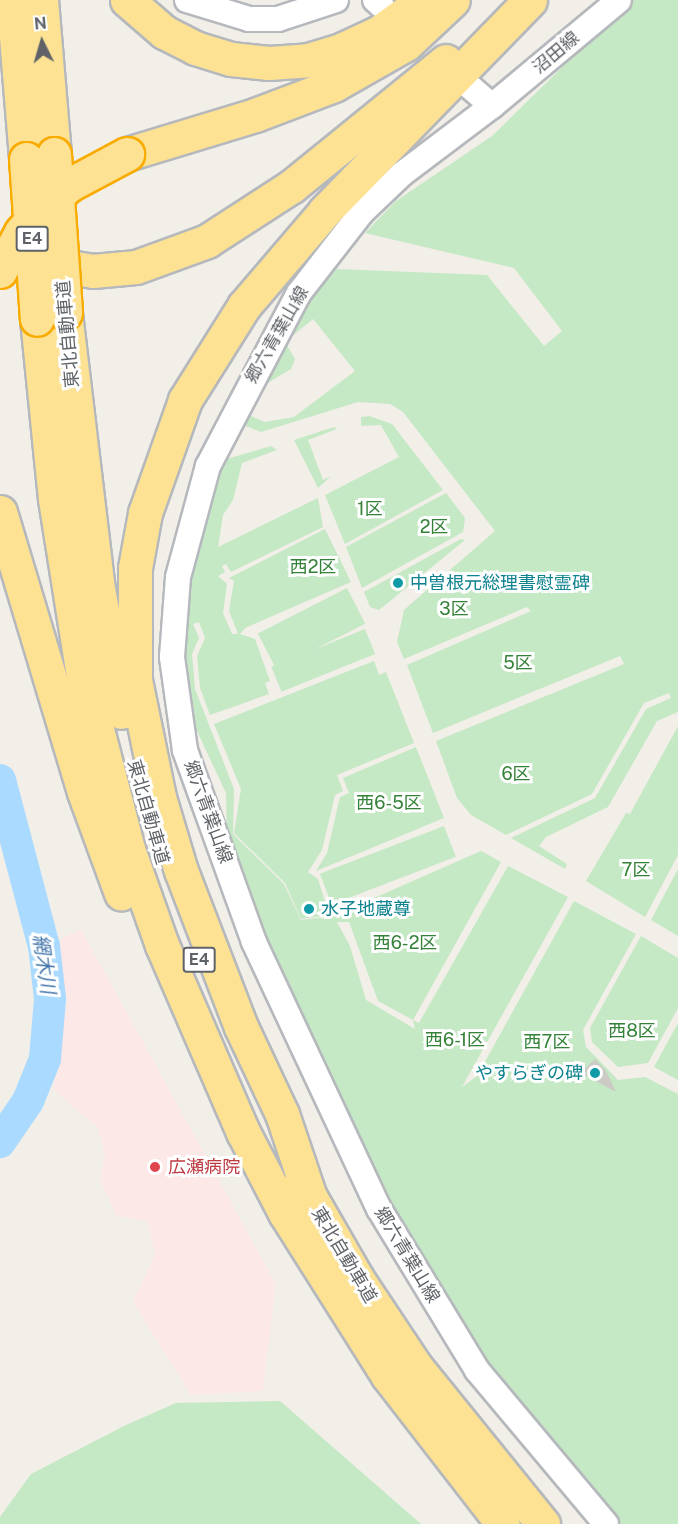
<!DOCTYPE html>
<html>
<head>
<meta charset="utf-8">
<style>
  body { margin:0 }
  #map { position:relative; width:678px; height:1524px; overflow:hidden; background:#f1efe8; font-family:"Public Sans","Noto Sans JP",sans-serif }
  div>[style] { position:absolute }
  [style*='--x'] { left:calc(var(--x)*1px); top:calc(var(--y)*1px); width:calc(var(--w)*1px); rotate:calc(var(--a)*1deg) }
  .medical>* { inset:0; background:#fce8e6 }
  .green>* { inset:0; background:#c5e8c5; transform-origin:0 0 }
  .river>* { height:32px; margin:-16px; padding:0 16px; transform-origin:16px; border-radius:16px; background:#aadaff }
  .building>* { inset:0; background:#cccac5 }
  .roads { filter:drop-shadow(2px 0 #b5b8bc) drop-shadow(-2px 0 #b5b8bc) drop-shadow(0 2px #b5b8bc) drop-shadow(0 -2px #b5b8bc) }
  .minor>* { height:24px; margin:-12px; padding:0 12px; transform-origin:12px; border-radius:12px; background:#fff }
  .highway>* { height:33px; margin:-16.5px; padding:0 16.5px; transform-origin:16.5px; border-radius:16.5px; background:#fde293 }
  .bridges { filter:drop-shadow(2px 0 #f9ab00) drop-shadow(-2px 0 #f9ab00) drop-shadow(0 2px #f9ab00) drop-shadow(0 -2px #f9ab00) }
  .highway-bridge>* { height:33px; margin:-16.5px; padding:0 16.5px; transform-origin:16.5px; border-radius:16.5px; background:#fde293 }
  .dots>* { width:16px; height:16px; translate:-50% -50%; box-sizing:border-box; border:3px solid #fff; border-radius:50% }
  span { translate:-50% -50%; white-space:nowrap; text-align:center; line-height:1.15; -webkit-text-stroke:6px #fff; paint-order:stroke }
  .shield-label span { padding:2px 4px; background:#fff; border:2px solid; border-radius:4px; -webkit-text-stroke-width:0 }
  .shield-label { font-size:16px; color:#5f6368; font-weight:700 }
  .street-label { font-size:18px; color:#5f6368 }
  .park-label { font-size:18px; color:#348238 }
  .culture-label { font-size:18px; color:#0d838f }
  .left { translate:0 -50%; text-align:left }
  .right { translate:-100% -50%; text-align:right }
  .health-label { font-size:18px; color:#be3a42 }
  .water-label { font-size:20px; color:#4174aa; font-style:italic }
  .north { position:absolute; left:12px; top:12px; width:60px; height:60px; -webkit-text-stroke:4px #fff; paint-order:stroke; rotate:355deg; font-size:16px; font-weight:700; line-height:24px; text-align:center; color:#5f6368 }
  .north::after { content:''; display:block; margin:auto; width:21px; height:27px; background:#5f6368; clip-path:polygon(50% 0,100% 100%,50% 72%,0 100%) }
</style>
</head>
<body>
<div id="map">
  <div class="medical">
    <div style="clip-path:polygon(81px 929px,276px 1284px,263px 1391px,191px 1395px,133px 1302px,155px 1254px,147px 1222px,116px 1215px,100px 1180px,105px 1155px,98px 1128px,53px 1089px,67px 1001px,56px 942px)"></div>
  </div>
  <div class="green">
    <div style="clip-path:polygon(631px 0,678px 0,678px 712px,657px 721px,608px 807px,546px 837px,539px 846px,567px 864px,565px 869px,511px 838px,595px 798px,646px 709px,671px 698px,669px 693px,644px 703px,592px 794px,506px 835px,471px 815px,457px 798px,436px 741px,624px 664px,620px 656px,433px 733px,407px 665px,531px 611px,527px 607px,404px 659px,397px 642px,404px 610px,495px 531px,403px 412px,390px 404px,358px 402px,261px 432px,243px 425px,244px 413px,265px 422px,294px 417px,355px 371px,313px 319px,285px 342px,295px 359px,291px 369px,261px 387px,304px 302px,337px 269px,487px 275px,544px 346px,562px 331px,514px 268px,365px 233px,396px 201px,492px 136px)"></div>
    <div style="clip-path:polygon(369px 416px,392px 424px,443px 490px,345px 544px,325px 495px,399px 457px,381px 425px,361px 426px,361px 417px)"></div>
    <div style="clip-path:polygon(334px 427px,337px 429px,308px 440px,323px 480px,331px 476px,318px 488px,294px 440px)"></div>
    <div style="clip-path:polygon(evenodd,271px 446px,277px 450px,242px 463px,233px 500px,223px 515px,218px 547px,318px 498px,323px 527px,231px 572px,226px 564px,222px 566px,225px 572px,218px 576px,227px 584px,223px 613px,232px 634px,238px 634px,229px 611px,234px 581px,229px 578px,325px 529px,351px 582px,245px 628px,240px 634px,255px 639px,270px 681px,265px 683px,269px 694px,210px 715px,200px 688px,197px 656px,205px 638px,199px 622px,193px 624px,199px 638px,192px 654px,195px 689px,234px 789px,233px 834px,284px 884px,301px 920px,333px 916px,481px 851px,501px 862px,413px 1020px,419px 1023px,508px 866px,568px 897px,462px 1087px,477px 1076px,574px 901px,636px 934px,583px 1030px,586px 1047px,618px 1080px,645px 1077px,678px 1094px,678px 1524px,620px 1524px,494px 1377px,412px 1251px,270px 956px,227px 837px,226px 793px,184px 703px,180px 656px,184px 597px,211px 478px,223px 460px,271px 446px,337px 922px,349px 922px,378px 1001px,413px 1020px,423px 1064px,415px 1029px,366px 1000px,350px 946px,337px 922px)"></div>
    <div style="clip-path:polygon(446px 493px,465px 518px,463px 532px,362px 588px,346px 547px)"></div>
    <div style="clip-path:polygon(461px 539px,465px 540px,379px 610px,370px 607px,364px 592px)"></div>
    <div style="left:347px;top:588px;width:40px;height:100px;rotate:63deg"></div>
    <div style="left:365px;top:629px;width:27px;height:101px;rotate:68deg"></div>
    <div style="clip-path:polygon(374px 661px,379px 675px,386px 672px,414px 743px,337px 775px,343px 791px,335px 795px,322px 850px,308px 872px,318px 879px,329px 915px,301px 919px,285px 883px,234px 833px,241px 789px,214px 724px)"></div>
    <div style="clip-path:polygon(678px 726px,678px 855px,645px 917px,586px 881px,626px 813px,630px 814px)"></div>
    <div style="clip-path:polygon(416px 747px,444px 818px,316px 871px,327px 853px,340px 797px,349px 793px,343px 778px)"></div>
    <div style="left:444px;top:826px;width:33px;height:133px;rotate:69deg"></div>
    <div style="clip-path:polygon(678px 869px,678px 936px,651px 920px)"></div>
    <div style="clip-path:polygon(641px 936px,678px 958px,678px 1008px,648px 1063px,618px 1067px,592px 1042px,590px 1028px)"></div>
    <div style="clip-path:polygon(678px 1023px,678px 1080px,654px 1067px)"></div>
    <div style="clip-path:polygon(280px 1401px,421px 1524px,0 1524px,0 1517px,31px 1474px,126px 1425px,176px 1403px)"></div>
  </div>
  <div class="river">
    <div style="--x:0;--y:780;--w:172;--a:75.2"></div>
    <div style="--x:44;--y:946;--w:53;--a:83.5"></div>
    <div style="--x:50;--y:999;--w:60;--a:94.8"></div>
    <div style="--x:45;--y:1059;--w:45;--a:112"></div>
    <div style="--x:28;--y:1101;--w:50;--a:124.3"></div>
  </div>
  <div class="building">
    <div style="clip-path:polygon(595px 1059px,606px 1071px,616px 1092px,581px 1073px)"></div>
  </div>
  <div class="roads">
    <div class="minor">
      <div style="--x:187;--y:0;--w:65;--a:17"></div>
      <div style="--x:249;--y:19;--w:29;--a:0"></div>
      <div style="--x:278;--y:19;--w:61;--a:-18.1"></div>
      <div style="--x:375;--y:0;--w:9;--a:41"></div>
      <div style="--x:469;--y:86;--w:30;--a:41"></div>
      <div style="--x:606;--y:1524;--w:201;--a:-130"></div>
      <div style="--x:477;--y:1370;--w:188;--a:-121.3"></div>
      <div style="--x:379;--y:1209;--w:295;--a:-115.1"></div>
      <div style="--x:254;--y:942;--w:204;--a:-109.8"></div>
      <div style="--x:185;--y:750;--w:94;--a:-98"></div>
      <div style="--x:172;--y:657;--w:80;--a:-85.7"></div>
      <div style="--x:178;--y:577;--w:115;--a:-74.9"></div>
      <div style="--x:208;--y:466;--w:195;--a:-62.3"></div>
      <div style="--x:299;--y:293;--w:103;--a:-52.1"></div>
      <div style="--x:362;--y:212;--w:55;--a:-43.5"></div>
      <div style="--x:402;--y:174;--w:113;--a:-37.1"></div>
      <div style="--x:492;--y:106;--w:165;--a:-39.8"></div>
    </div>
    <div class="highway">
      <div style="--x:13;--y:0;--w:160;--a:85.3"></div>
      <div style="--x:41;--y:0;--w:155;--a:85.2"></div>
      <div style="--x:127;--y:0;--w:49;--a:40.9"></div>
      <div style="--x:164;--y:32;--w:35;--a:27"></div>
      <div style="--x:195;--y:48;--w:38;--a:17"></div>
      <div style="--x:231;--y:59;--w:38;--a:6"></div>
      <div style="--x:269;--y:63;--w:39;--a:-4"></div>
      <div style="--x:308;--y:60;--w:37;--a:-17"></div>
      <div style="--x:343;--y:49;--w:38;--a:-25"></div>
      <div style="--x:378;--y:33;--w:57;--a:-35.7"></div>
      <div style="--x:127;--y:154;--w:134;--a:-16.9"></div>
      <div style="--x:255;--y:115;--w:85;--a:-20.8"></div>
      <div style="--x:334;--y:85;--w:83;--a:-29.7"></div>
      <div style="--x:406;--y:44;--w:64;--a:-43.1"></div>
      <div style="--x:34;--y:261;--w:60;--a:9.6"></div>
      <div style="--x:93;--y:271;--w:43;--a:-5.3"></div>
      <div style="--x:136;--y:267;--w:76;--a:-20.1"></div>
      <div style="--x:207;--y:241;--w:101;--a:-32.9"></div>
      <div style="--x:292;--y:186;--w:198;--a:-39.1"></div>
      <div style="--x:65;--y:313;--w:272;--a:83.2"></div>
      <div style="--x:97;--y:583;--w:131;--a:79.5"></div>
      <div style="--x:37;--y:319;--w:181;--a:84.3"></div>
      <div style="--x:55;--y:499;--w:178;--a:81"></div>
      <div style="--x:83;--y:675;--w:180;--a:75.5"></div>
      <div style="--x:128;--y:849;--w:102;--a:70.5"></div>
      <div style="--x:162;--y:945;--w:204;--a:66.6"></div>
      <div style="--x:243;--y:1132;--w:91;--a:62.6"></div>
      <div style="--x:285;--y:1213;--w:193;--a:57.7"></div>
      <div style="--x:388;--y:1376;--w:187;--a:52.2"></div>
      <div style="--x:0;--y:512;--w:292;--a:73.3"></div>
      <div style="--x:84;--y:792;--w:108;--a:69.9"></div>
      <div style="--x:301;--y:1181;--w:114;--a:60.1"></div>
      <div style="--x:358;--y:1280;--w:105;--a:56.3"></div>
      <div style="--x:416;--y:1367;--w:202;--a:51"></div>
      <div style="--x:311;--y:1200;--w:91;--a:-108.6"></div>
      <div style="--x:282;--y:1114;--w:96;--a:-115.2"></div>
      <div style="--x:241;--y:1027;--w:167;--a:-111"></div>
      <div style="--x:181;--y:871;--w:77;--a:-106.6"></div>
      <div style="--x:159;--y:797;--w:119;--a:-101.6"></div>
      <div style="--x:135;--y:680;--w:112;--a:-90"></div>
      <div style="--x:135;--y:568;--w:56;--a:-79.7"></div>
      <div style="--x:145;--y:513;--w:120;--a:-70.5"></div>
      <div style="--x:185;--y:400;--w:111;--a:-57.9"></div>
      <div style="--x:244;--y:306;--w:125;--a:-49.5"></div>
      <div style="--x:325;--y:211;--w:294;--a:-45.8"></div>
    </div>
  </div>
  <div class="bridges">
    <div class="highway-bridge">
      <div style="--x:54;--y:154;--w:159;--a:86"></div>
      <div style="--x:26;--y:159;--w:160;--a:86.1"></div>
      <div style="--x:0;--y:271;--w:44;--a:-61.7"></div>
      <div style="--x:21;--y:232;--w:35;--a:-49"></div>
      <div style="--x:44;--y:206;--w:33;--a:-40"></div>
      <div style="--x:69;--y:185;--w:66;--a:-28.1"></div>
    </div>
  </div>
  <div class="dots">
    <div style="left:398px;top:583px;background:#0f9aa8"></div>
    <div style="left:309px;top:909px;background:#0f9aa8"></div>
    <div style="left:595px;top:1073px;background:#0f9aa8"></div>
    <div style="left:155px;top:1167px;background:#e0444e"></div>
  </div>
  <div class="shield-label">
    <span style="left:32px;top:239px">E4</span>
    <span style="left:199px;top:960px">E4</span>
  </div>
  <div class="street-label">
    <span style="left:556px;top:53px;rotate:-40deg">沼田線</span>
    <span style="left:68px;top:334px;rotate:-95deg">東北自動車道</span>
    <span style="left:277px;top:335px;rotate:-60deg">郷六青葉山線</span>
    <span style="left:148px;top:812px;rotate:74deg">東北自動車道</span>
    <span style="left:208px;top:812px;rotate:70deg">郷六青葉山線</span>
    <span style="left:344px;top:1255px;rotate:59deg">東北自動車道</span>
    <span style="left:407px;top:1255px;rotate:59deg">郷六青葉山線</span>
  </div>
  <div class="park-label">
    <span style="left:370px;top:509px">1区</span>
    <span style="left:434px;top:527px">2区</span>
    <span style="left:313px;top:567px">西2区</span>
    <span style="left:454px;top:609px">3区</span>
    <span style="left:518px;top:663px">5区</span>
    <span style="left:516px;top:774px">6区</span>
    <span style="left:389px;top:803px">西6-5区</span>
    <span style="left:636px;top:870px">7区</span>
    <span style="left:405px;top:943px">西6-2区</span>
    <span style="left:632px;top:1031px">西8区</span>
    <span style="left:455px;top:1040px">西6-1区</span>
    <span style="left:547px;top:1042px">西7区</span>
  </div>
  <div class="culture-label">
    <span class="left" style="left:410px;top:583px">中曽根元総理書慰霊碑</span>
    <span class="left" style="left:321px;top:909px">水子地蔵尊</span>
    <span class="right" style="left:583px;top:1073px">やすらぎの碑</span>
  </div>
  <div class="health-label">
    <span class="left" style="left:168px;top:1167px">広瀬病院</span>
  </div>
  <div class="water-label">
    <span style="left:44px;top:964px;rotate:82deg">網木川</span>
  </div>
  <div class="north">N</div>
</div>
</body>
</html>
